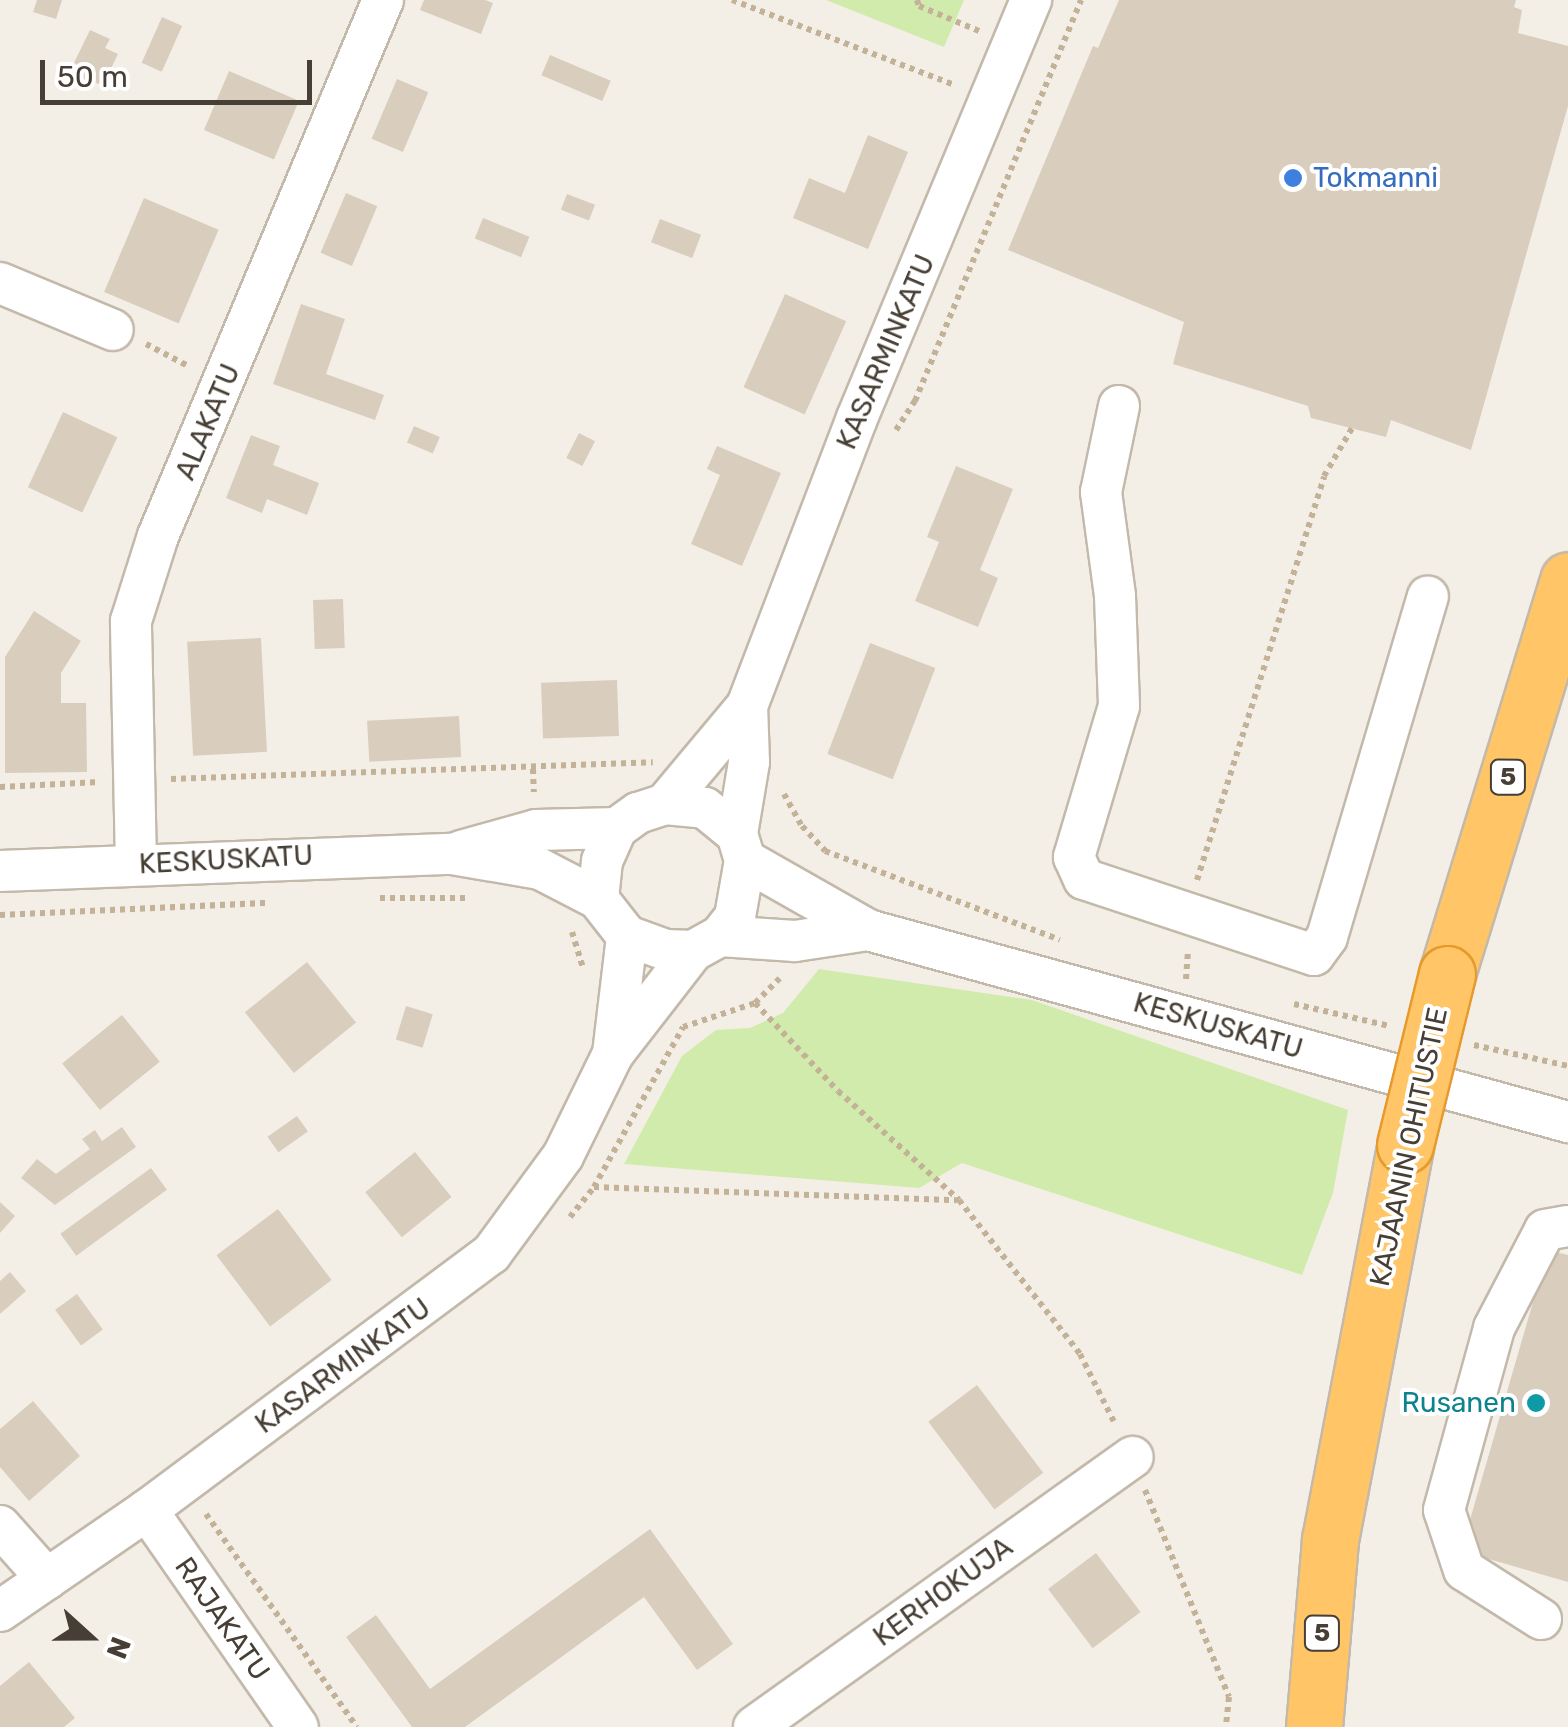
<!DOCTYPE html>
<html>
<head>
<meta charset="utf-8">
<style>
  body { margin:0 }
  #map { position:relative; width:1568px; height:1727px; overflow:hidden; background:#f4efe6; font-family:Rubik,sans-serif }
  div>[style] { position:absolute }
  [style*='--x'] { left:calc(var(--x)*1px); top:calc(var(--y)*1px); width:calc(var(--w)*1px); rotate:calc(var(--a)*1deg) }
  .green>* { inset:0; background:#d1ebac }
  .building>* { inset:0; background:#d9cdbe; transform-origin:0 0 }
  .path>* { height:6px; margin-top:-3px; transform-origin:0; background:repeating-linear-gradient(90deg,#c3b298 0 5px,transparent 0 10px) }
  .roads { filter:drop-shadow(2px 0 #c3b9ab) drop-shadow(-2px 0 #c3b9ab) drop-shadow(0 2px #c3b9ab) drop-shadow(0 -2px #c3b9ab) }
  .minor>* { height:40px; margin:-20px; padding:0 20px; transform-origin:20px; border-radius:20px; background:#fff }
  .highway>* { height:55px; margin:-27.5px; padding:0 27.5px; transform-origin:27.5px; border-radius:27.5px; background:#ffc566 }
  .bridges { filter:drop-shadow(2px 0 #e69a2e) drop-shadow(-2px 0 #e69a2e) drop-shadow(0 2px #e69a2e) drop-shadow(0 -2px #e69a2e) }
  .highway-bridge>* { height:55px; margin:-27.5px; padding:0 27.5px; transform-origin:27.5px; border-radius:27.5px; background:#ffc566 }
  .dots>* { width:28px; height:28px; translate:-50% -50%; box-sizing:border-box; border:5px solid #fff; border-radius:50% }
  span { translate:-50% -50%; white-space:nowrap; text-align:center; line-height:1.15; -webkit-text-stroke:8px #fff; paint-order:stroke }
  .shield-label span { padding:2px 8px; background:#fff; border:2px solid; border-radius:8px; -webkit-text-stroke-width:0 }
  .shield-label { font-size:25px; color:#473f35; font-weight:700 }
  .shop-label { font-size:28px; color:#366cbe }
  .left { translate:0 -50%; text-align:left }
  .street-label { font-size:28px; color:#473f35 }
  .culture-label { font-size:28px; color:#0d838f }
  .right { translate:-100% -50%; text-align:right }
  .north { position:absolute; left:40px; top:1587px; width:100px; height:100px; -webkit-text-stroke:8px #fff; paint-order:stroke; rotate:111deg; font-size:28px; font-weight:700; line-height:40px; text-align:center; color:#473f35 }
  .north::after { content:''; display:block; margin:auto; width:35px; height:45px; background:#473f35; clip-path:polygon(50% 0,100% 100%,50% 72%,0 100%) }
  .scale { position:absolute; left:40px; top:60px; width:272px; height:45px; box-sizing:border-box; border:5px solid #473f35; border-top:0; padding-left:12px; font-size:30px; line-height:35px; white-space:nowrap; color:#473f35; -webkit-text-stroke:8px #fff; paint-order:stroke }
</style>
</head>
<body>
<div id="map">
  <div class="green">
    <div style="clip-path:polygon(826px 0,964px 0,944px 47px)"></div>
    <div style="clip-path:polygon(819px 969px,1032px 1000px,1348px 1110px,1333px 1193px,1302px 1275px,962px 1163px,919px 1188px,624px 1164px,682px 1056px,716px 1030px,750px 1028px,783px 1013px)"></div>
  </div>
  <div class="building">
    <div style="clip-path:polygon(37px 0,62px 0,56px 19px,33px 12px)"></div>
    <div style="clip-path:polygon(424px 0,485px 0,493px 3px,481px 34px,420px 10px)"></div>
    <div style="clip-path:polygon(1119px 0,1516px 0,1514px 7px,1522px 10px,1518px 33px,1568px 46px,1568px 106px,1471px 450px,1391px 420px,1386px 437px,1311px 418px,1308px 406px,1173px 364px,1184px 322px,1008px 250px,1093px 46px,1098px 48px)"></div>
    <div style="left:162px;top:17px;width:22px;height:50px;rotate:24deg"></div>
    <div style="clip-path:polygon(90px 30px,110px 39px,105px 48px,118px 54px,103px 85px,68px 75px)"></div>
    <div style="left:550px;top:55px;width:66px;height:22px;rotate:23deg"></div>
    <div style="left:229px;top:71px;width:76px;height:64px;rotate:23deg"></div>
    <div style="left:397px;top:79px;width:34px;height:65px;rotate:23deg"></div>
    <div style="clip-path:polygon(868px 135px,908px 152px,868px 249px,793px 218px,809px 178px,845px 193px)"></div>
    <div style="left:346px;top:193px;width:34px;height:65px;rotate:23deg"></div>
    <div style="left:567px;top:194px;width:30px;height:17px;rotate:21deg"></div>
    <div style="left:144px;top:198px;width:81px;height:102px;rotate:23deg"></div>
    <div style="left:483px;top:218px;width:50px;height:22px;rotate:22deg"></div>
    <div style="left:660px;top:219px;width:44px;height:25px;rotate:21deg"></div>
    <div style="left:785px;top:294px;width:67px;height:102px;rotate:24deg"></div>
    <div style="clip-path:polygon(301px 304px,345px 319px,326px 374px,384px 395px,375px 420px,273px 384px)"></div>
    <div style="left:63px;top:412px;width:60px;height:83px;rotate:25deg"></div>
    <div style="left:414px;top:426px;width:28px;height:18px;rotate:23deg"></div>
    <div style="left:579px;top:433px;width:18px;height:28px;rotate:27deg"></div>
    <div style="clip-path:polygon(251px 435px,280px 446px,273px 465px,319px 483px,307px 515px,267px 499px,262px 513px,226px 498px)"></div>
    <div style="clip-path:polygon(717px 446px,781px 473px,742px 566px,691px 544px,720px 475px,707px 469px)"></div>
    <div style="clip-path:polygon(956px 466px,1013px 489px,980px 570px,998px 578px,978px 627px,915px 601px,939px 542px,927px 537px)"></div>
    <div style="left:343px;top:599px;width:49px;height:30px;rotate:88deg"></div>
    <div style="clip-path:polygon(34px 611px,81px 641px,61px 673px,61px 703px,86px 703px,87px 772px,5px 773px,5px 657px)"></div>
    <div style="left:261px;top:638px;width:114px;height:74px;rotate:87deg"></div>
    <div style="left:870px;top:643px;width:70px;height:119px;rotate:21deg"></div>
    <div style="left:617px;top:680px;width:56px;height:76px;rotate:88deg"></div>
    <div style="left:459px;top:716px;width:41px;height:92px;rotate:87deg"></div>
    <div style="left:307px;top:962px;width:78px;height:80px;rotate:51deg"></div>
    <div style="left:406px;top:1006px;width:28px;height:35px;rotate:17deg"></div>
    <div style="left:122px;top:1015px;width:60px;height:77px;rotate:51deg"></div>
    <div style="left:297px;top:1116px;width:19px;height:36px;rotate:55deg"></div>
    <div style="clip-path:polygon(122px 1127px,136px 1147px,55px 1205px,21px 1178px,37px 1159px,56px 1174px,90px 1149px,82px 1139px,95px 1130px,102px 1141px)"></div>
    <div style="left:415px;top:1152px;width:58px;height:64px;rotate:51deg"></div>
    <div style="left:151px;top:1168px;width:27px;height:112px;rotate:54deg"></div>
    <div style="clip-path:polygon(0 1202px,15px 1216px,0 1233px)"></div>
    <div style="left:278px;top:1209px;width:89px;height:77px;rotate:53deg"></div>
    <div style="clip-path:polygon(1548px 1250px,1568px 1255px,1568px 1582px,1461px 1551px)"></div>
    <div style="clip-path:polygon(10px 1272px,26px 1291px,0 1314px,0 1281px)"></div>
    <div style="left:77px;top:1294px;width:44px;height:27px;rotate:54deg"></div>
    <div style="left:977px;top:1385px;width:110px;height:61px;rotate:53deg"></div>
    <div style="clip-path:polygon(33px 1401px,80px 1456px,29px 1501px,0 1467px,0 1429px)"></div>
    <div style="clip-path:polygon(650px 1529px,733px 1644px,697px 1670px,644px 1597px,465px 1727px,412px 1727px,346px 1637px,376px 1615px,430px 1689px)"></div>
    <div style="left:1096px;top:1553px;width:74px;height:60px;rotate:53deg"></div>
    <div style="clip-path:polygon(29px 1662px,75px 1718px,64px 1727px,0 1727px,0 1686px)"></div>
  </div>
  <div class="path">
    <div style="--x:732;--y:0;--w:239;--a:20.9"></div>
    <div style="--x:917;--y:0;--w:6;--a:72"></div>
    <div style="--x:919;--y:6;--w:65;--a:22.6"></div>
    <div style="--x:146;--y:344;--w:47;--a:27.6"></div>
    <div style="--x:896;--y:430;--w:35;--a:-57"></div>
    <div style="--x:915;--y:401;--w:434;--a:-67.5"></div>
    <div style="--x:533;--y:769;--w:23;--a:88"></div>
    <div style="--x:171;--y:779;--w:482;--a:-2"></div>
    <div style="--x:0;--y:787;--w:99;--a:-2.9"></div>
    <div style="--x:784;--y:794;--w:37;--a:61"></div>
    <div style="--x:802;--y:826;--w:34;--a:47"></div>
    <div style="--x:825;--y:851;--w:251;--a:20.7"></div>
    <div style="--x:1197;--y:880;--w:423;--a:-72.5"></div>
    <div style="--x:1324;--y:476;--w:56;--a:-59.7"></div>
    <div style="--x:380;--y:898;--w:87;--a:0"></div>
    <div style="--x:0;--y:915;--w:268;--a:-2.6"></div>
    <div style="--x:572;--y:932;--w:38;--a:73"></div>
    <div style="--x:1186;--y:979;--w:27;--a:-86"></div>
    <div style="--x:755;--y:1003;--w:121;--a:46.7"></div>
    <div style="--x:838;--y:1091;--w:163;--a:42"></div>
    <div style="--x:959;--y:1200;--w:196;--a:51.8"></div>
    <div style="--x:1080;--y:1354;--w:78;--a:63.4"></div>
    <div style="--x:1294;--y:1004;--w:98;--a:13"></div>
    <div style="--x:1474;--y:1045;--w:96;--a:12.6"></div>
    <div style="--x:594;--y:1187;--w:363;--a:2.1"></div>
    <div style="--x:570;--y:1217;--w:38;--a:-51"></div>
    <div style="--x:594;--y:1187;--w:183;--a:-60.9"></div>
    <div style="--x:683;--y:1027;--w:76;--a:-18.4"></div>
    <div style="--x:755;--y:1003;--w:35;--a:-45"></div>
    <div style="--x:1145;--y:1490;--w:223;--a:67.9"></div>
    <div style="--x:1229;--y:1697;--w:30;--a:96"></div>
    <div style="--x:206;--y:1514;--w:261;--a:54.7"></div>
  </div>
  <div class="roads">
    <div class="minor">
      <div style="--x:0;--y:283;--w:122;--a:22.6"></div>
      <div style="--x:1119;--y:406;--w:88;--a:101.8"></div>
      <div style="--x:1101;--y:492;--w:105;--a:82.3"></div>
      <div style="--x:1115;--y:596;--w:110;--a:87.9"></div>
      <div style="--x:1119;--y:706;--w:158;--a:106.6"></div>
      <div style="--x:1074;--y:857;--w:24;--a:66"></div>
      <div style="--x:1084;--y:879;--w:242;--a:18.3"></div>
      <div style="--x:1314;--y:955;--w:22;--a:-54"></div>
      <div style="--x:1327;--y:937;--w:355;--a:-73.5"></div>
      <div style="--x:665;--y:804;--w:128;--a:-50.1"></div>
      <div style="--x:747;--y:706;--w:308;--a:-69.1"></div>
      <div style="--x:857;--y:418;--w:453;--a:-67.4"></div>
      <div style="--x:665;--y:804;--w:40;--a:5.7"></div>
      <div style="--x:705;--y:808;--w:41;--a:39.1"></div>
      <div style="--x:737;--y:834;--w:27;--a:73"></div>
      <div style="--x:745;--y:860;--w:58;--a:100"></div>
      <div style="--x:735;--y:917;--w:24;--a:128"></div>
      <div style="--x:720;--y:936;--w:31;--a:151"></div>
      <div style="--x:693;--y:951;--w:27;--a:-178"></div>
      <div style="--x:666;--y:950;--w:41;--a:-160.3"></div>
      <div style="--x:627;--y:936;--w:47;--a:-128.1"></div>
      <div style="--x:598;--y:899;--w:38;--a:-84"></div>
      <div style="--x:602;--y:861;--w:36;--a:-66"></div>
      <div style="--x:617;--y:828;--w:26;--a:-36"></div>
      <div style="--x:638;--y:813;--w:28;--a:-18"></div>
      <div style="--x:737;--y:834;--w:73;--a:-80.5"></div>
      <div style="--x:749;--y:762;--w:56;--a:-92"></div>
      <div style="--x:461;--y:851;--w:78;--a:-15.6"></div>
      <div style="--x:536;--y:830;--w:81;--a:-1.4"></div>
      <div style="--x:745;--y:860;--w:142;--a:29.6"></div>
      <div style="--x:868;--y:930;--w:726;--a:15.34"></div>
      <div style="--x:136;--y:865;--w:244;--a:-91.2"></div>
      <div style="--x:131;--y:621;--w:89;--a:-72.4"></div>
      <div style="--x:158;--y:536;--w:581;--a:-67.23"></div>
      <div style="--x:0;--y:871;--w:452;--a:-2.2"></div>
      <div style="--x:452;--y:854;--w:89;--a:9.7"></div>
      <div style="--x:540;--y:869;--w:65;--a:27.3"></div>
      <div style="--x:720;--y:936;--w:75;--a:3.8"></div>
      <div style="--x:795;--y:941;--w:74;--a:-8.6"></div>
      <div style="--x:613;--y:1054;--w:119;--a:-83.2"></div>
      <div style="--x:147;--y:1510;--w:264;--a:55.2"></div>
      <div style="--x:0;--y:1526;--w:71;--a:48.4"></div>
      <div style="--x:0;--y:1611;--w:178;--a:-34.5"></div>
      <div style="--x:147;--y:1510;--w:429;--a:-36.7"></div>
      <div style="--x:491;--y:1254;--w:122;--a:-53.7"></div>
      <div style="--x:563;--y:1156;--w:114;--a:-63.9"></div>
      <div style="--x:613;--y:1054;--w:130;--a:-52.2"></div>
      <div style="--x:1541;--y:1619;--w:91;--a:-147.5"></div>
      <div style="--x:1464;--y:1570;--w:63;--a:-108.4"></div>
      <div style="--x:1444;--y:1510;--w:189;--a:-74.6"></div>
      <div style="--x:1494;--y:1328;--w:110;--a:-62.5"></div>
      <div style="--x:1545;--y:1230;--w:23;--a:-10"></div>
      <div style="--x:754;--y:1727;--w:465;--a:-35.5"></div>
    </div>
    <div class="highway">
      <div style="--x:1447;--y:974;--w:412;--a:-72.9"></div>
      <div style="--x:1314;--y:1727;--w:188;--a:-85.1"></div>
      <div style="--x:1330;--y:1540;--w:402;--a:-79.2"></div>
    </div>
  </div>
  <div class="bridges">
    <div class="highway-bridge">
      <div style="--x:1405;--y:1145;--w:176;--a:-76.2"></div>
    </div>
  </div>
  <div class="dots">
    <div style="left:1293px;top:178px;background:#3f7fe0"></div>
    <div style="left:1536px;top:1403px;background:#0f9aa8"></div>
  </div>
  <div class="shield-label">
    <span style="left:1508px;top:777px">5</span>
    <span style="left:1322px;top:1633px">5</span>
  </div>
  <div class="shop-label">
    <span class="left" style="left:1313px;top:178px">Tokmanni</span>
  </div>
  <div class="street-label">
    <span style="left:886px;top:352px;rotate:-67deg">KASARMINKATU</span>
    <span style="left:208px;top:422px;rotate:-67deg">ALAKATU</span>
    <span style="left:226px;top:860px;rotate:-3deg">KESKUSKATU</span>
    <span style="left:1218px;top:1026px;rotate:16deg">KESKUSKATU</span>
    <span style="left:1409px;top:1147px;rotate:-78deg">KAJAANIN OHITUSTIE</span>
    <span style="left:343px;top:1366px;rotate:-36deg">KASARMINKATU</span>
    <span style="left:943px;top:1592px;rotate:-36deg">KERHOKUJA</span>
    <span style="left:222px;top:1619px;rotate:55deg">RAJAKATU</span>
  </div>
  <div class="culture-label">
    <span class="right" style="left:1516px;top:1403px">Rusanen</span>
  </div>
  <div class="north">N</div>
  <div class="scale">50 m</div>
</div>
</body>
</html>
